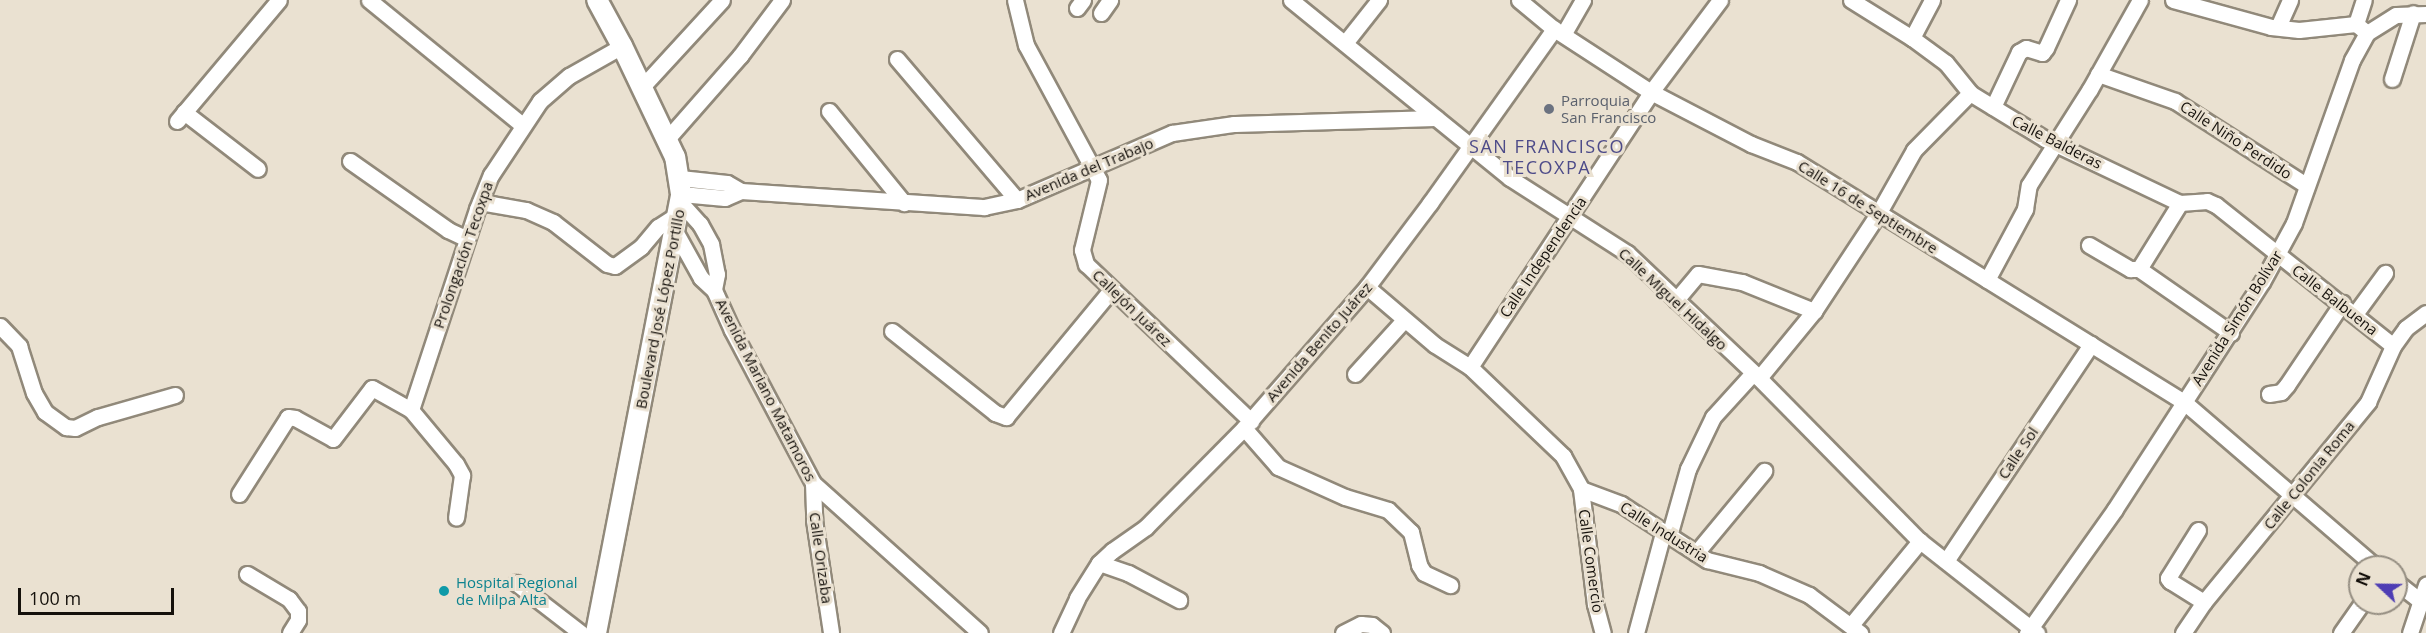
<!DOCTYPE html>
<html>
<head>
<meta charset="utf-8">
<style>
  body { margin:0 }
  #map { position:relative; width:2426px; height:633px; overflow:hidden; background:#eae1d1; font-family:"Open Sans",sans-serif }
  div>[style] { position:absolute }
  [style*='--x'] { left:calc(var(--x)*1px); top:calc(var(--y)*1px); width:calc(var(--w)*1px); rotate:calc(var(--a)*1deg) }
  .roads { filter:drop-shadow(2px 0 #91897a) drop-shadow(-2px 0 #91897a) drop-shadow(0 2px #91897a) drop-shadow(0 -2px #91897a) }
  .minor>* { height:15px; margin:-7.5px; padding:0 7.5px; transform-origin:7.5px; border-radius:7.5px; background:#fff }
  .major>* { height:20px; margin:-10px; padding:0 10px; transform-origin:10px; border-radius:10px; background:#fff }
  .dots>* { width:16px; height:16px; translate:-50% -50%; box-sizing:border-box; border:3px solid #eae1d1; border-radius:50% }
  span { translate:-50% -50%; white-space:nowrap; text-align:center; line-height:1.15; -webkit-text-stroke:6px #eae1d1; paint-order:stroke }
  .worship-label { font-size:15px; color:#5b616d }
  .left { translate:0 -50%; text-align:left }
  .street-label { font-size:15px; color:#15110c }
  .culture-label { font-size:15px; color:#0d838f }
  .quarter-label { font-size:18px; color:#4d4b89; letter-spacing:1.5px }
  .north { position:absolute; left:2348px; top:555px; width:60px; height:60px; box-sizing:border-box; background:#eae1d1; border:2px solid #958e82; border-radius:50%; rotate:292deg; font-size:16px; font-weight:700; line-height:24px; text-align:center; color:#15110c }
  .north::after { content:''; display:block; margin:auto; width:21px; height:27px; background:#4e3db4; clip-path:polygon(50% 0,100% 100%,50% 72%,0 100%) }
  .scale { position:absolute; left:18px; top:588px; width:156px; height:27px; box-sizing:border-box; border:3px solid #15110c; border-top:0; padding-left:8px; font-size:18px; line-height:21px; white-space:nowrap; color:#15110c; -webkit-text-stroke:4px #eae1d1; paint-order:stroke }
</style>
</head>
<body>
<div id="map">
  <div class="roads">
    <div class="minor">
      <div style="--x:369;--y:0;--w:198;--a:39.2"></div>
      <div style="--x:1015;--y:0;--w:46;--a:76.3"></div>
      <div style="--x:1026;--y:45;--w:153;--a:61.6"></div>
      <div style="--x:1099;--y:180;--w:72;--a:103.7"></div>
      <div style="--x:1082;--y:250;--w:15;--a:74"></div>
      <div style="--x:1086;--y:264;--w:228;--a:43.6"></div>
      <div style="--x:1291;--y:0;--w:282;--a:39.1"></div>
      <div style="--x:1510;--y:178;--w:139;--a:32.7"></div>
      <div style="--x:1627;--y:253;--w:182;--a:43.4"></div>
      <div style="--x:1759;--y:378;--w:229;--a:45.4"></div>
      <div style="--x:1920;--y:541;--w:149;--a:38.2"></div>
      <div style="--x:1519;--y:0;--w:45;--a:39.6"></div>
      <div style="--x:1554;--y:29;--w:116;--a:33"></div>
      <div style="--x:1651;--y:92;--w:113;--a:27.5"></div>
      <div style="--x:1751;--y:144;--w:49;--a:21.4"></div>
      <div style="--x:1797;--y:162;--w:455;--a:31.8"></div>
      <div style="--x:2184;--y:402;--w:253;--a:40.7"></div>
      <div style="--x:1851;--y:0;--w:72;--a:31.9"></div>
      <div style="--x:1912;--y:38;--w:42;--a:36.3"></div>
      <div style="--x:1946;--y:63;--w:38;--a:51"></div>
      <div style="--x:1970;--y:93;--w:88;--a:31.5"></div>
      <div style="--x:2045;--y:139;--w:149;--a:25.4"></div>
      <div style="--x:2180;--y:203;--w:27;--a:-4"></div>
      <div style="--x:2207;--y:201;--w:10;--a:24"></div>
      <div style="--x:2216;--y:205;--w:226;--a:38.5"></div>
      <div style="--x:2173;--y:0;--w:102;--a:15.4"></div>
      <div style="--x:2271;--y:27;--w:28;--a:6"></div>
      <div style="--x:2299;--y:30;--w:57;--a:-6"></div>
      <div style="--x:2356;--y:24;--w:14;--a:39"></div>
      <div style="--x:1077;--y:8;--w:10;--a:-53"></div>
      <div style="--x:1101;--y:13;--w:16;--a:-55"></div>
      <div style="--x:2356;--y:24;--w:25;--a:-72"></div>
      <div style="--x:2278;--y:27;--w:30;--a:-66"></div>
      <div style="--x:1564;--y:33;--w:38;--a:-60"></div>
      <div style="--x:1912;--y:38;--w:43;--a:-62.2"></div>
      <div style="--x:1345;--y:43;--w:55;--a:-51.7"></div>
      <div style="--x:897;--y:59;--w:185;--a:49.6"></div>
      <div style="--x:2098;--y:74;--w:82;--a:19.3"></div>
      <div style="--x:2175;--y:101;--w:156;--a:32.7"></div>
      <div style="--x:2392;--y:79;--w:69;--a:-72.3"></div>
      <div style="--x:642;--y:87;--w:118;--a:-47.4"></div>
      <div style="--x:1993;--y:107;--w:61;--a:-64.7"></div>
      <div style="--x:2019;--y:52;--w:8;--a:-30"></div>
      <div style="--x:2026;--y:48;--w:17;--a:17"></div>
      <div style="--x:2042;--y:53;--w:6;--a:-51"></div>
      <div style="--x:2046;--y:48;--w:53;--a:-65.4"></div>
      <div style="--x:829;--y:111;--w:119;--a:50.8"></div>
      <div style="--x:184;--y:112;--w:93;--a:37.6"></div>
      <div style="--x:177;--y:121;--w:158;--a:-49.9"></div>
      <div style="--x:667;--y:139;--w:111;--a:-48.7"></div>
      <div style="--x:740;--y:56;--w:70;--a:-53.1"></div>
      <div style="--x:350;--y:161;--w:120;--a:35.1"></div>
      <div style="--x:448;--y:230;--w:21;--a:25"></div>
      <div style="--x:680;--y:178;--w:47;--a:6.1"></div>
      <div style="--x:727;--y:183;--w:16;--a:30"></div>
      <div style="--x:741;--y:191;--w:244;--a:3.8"></div>
      <div style="--x:984;--y:207;--w:34;--a:-12"></div>
      <div style="--x:1017;--y:200;--w:169;--a:-23.4"></div>
      <div style="--x:1172;--y:133;--w:63;--a:-8.3"></div>
      <div style="--x:1234;--y:124;--w:202;--a:-1.7"></div>
      <div style="--x:681;--y:194;--w:44;--a:5.2"></div>
      <div style="--x:725;--y:198;--w:17;--a:-24"></div>
      <div style="--x:480;--y:202;--w:47;--a:9.9"></div>
      <div style="--x:526;--y:210;--w:30;--a:24"></div>
      <div style="--x:553;--y:222;--w:68;--a:37.9"></div>
      <div style="--x:607;--y:264;--w:8;--a:14"></div>
      <div style="--x:615;--y:266;--w:32;--a:-36"></div>
      <div style="--x:641;--y:247;--w:26;--a:-50"></div>
      <div style="--x:658;--y:227;--w:24;--a:-33"></div>
      <div style="--x:680;--y:202;--w:30;--a:48"></div>
      <div style="--x:700;--y:224;--w:23;--a:61"></div>
      <div style="--x:711;--y:244;--w:31;--a:79"></div>
      <div style="--x:717;--y:274;--w:16;--a:101"></div>
      <div style="--x:676;--y:233;--w:51;--a:60.9"></div>
      <div style="--x:701;--y:278;--w:18;--a:43"></div>
      <div style="--x:714;--y:290;--w:44;--a:65.8"></div>
      <div style="--x:732;--y:330;--w:173;--a:62.1"></div>
      <div style="--x:813;--y:483;--w:224;--a:41.9"></div>
      <div style="--x:2089;--y:245;--w:48;--a:30.3"></div>
      <div style="--x:2130;--y:269;--w:9;--a:0"></div>
      <div style="--x:2139;--y:269;--w:78;--a:-58.2"></div>
      <div style="--x:2139;--y:269;--w:112;--a:34.8"></div>
      <div style="--x:1987;--y:280;--w:81;--a:-61.8"></div>
      <div style="--x:2025;--y:209;--w:24;--a:-81"></div>
      <div style="--x:2029;--y:185;--w:114;--a:-57.6"></div>
      <div style="--x:2090;--y:89;--w:102;--a:-60.7"></div>
      <div style="--x:1367;--y:287;--w:89;--a:40.5"></div>
      <div style="--x:1435;--y:345;--w:41;--a:32.2"></div>
      <div style="--x:1470;--y:367;--w:129;--a:43.7"></div>
      <div style="--x:1563;--y:456;--w:38;--a:61"></div>
      <div style="--x:1581;--y:489;--w:116;--a:83.1"></div>
      <div style="--x:1595;--y:604;--w:30;--a:75"></div>
      <div style="--x:1676;--y:300;--w:34;--a:-50"></div>
      <div style="--x:1698;--y:274;--w:45;--a:10.3"></div>
      <div style="--x:1742;--y:282;--w:78;--a:21.9"></div>
      <div style="--x:2355;--y:314;--w:51;--a:-53.8"></div>
      <div style="--x:0;--y:326;--w:28;--a:46"></div>
      <div style="--x:19;--y:346;--w:49;--a:72.3"></div>
      <div style="--x:34;--y:393;--w:22;--a:60"></div>
      <div style="--x:45;--y:412;--w:26;--a:36"></div>
      <div style="--x:66;--y:427;--w:9;--a:6"></div>
      <div style="--x:75;--y:428;--w:25;--a:-26"></div>
      <div style="--x:98;--y:417;--w:80;--a:-15.9"></div>
      <div style="--x:892;--y:331;--w:132;--a:38.5"></div>
      <div style="--x:995;--y:413;--w:12;--a:20"></div>
      <div style="--x:1006;--y:417;--w:165;--a:-50.4"></div>
      <div style="--x:1470;--y:367;--w:329;--a:-56.6"></div>
      <div style="--x:1651;--y:92;--w:115;--a:-53.1"></div>
      <div style="--x:1355;--y:374;--w:73;--a:-47.8"></div>
      <div style="--x:1759;--y:378;--w:87;--a:-50.6"></div>
      <div style="--x:1814;--y:311;--w:116;--a:-56.6"></div>
      <div style="--x:1878;--y:214;--w:73;--a:-60.6"></div>
      <div style="--x:1914;--y:150;--w:80;--a:-45.5"></div>
      <div style="--x:2269;--y:394;--w:12;--a:-9"></div>
      <div style="--x:2281;--y:392;--w:9;--a:-49"></div>
      <div style="--x:2287;--y:385;--w:99;--a:-56.1"></div>
      <div style="--x:411;--y:410;--w:212;--a:-71.8"></div>
      <div style="--x:477;--y:209;--w:37;--a:-68"></div>
      <div style="--x:491;--y:175;--w:89;--a:-56.5"></div>
      <div style="--x:540;--y:101;--w:38;--a:-41"></div>
      <div style="--x:569;--y:76;--w:61;--a:-29.5"></div>
      <div style="--x:1244;--y:428;--w:52;--a:48.9"></div>
      <div style="--x:1278;--y:467;--w:73;--a:24.1"></div>
      <div style="--x:1345;--y:497;--w:45;--a:16.8"></div>
      <div style="--x:1388;--y:510;--w:32;--a:44"></div>
      <div style="--x:1411;--y:532;--w:34;--a:76"></div>
      <div style="--x:1419;--y:565;--w:9;--a:58"></div>
      <div style="--x:1424;--y:573;--w:29;--a:25"></div>
      <div style="--x:813;--y:483;--w:37;--a:88"></div>
      <div style="--x:814;--y:520;--w:114;--a:81.4"></div>
      <div style="--x:1581;--y:489;--w:43;--a:20.6"></div>
      <div style="--x:1621;--y:504;--w:103;--a:33.1"></div>
      <div style="--x:1707;--y:560;--w:54;--a:14"></div>
      <div style="--x:1759;--y:573;--w:55;--a:23.7"></div>
      <div style="--x:1809;--y:595;--w:64;--a:36.7"></div>
      <div style="--x:239;--y:494;--w:91;--a:-57.5"></div>
      <div style="--x:288;--y:417;--w:7;--a:8"></div>
      <div style="--x:295;--y:418;--w:43;--a:28.9"></div>
      <div style="--x:333;--y:439;--w:64;--a:-52.6"></div>
      <div style="--x:372;--y:388;--w:45;--a:29.4"></div>
      <div style="--x:411;--y:410;--w:70;--a:50.2"></div>
      <div style="--x:456;--y:464;--w:13;--a:61"></div>
      <div style="--x:462;--y:475;--w:43;--a:97.9"></div>
      <div style="--x:2198;--y:530;--w:57;--a:122"></div>
      <div style="--x:2168;--y:578;--w:4;--a:56"></div>
      <div style="--x:2170;--y:581;--w:40;--a:32"></div>
      <div style="--x:1669;--y:536;--w:70;--a:-74.2"></div>
      <div style="--x:1688;--y:469;--w:58;--a:-64.3"></div>
      <div style="--x:1713;--y:417;--w:59;--a:-47.7"></div>
      <div style="--x:1696;--y:553;--w:107;--a:-50.3"></div>
      <div style="--x:1946;--y:561;--w:261;--a:-56.2"></div>
      <div style="--x:1099;--y:563;--w:31;--a:19"></div>
      <div style="--x:1128;--y:573;--w:58;--a:27.9"></div>
      <div style="--x:247;--y:574;--w:49;--a:30.8"></div>
      <div style="--x:289;--y:599;--w:15;--a:53"></div>
      <div style="--x:298;--y:611;--w:9;--a:90"></div>
      <div style="--x:298;--y:620;--w:15;--a:122"></div>
      <div style="--x:2396;--y:582;--w:29;--a:38"></div>
      <div style="--x:516;--y:583;--w:82;--a:37.6"></div>
      <div style="--x:1851;--y:625;--w:109;--a:-50.6"></div>
      <div style="--x:1061;--y:633;--w:38;--a:-65"></div>
      <div style="--x:1077;--y:598;--w:41;--a:-57.8"></div>
      <div style="--x:1099;--y:563;--w:18;--a:-43"></div>
      <div style="--x:1112;--y:551;--w:42;--a:-35.2"></div>
      <div style="--x:1146;--y:527;--w:139;--a:-45.3"></div>
      <div style="--x:1244;--y:428;--w:187;--a:-48.9"></div>
      <div style="--x:1367;--y:287;--w:105;--a:-53.1"></div>
      <div style="--x:1430;--y:203;--w:214;--a:-54.5"></div>
      <div style="--x:1343;--y:633;--w:20;--a:-27"></div>
      <div style="--x:1361;--y:624;--w:11;--a:5"></div>
      <div style="--x:1372;--y:625;--w:13;--a:39"></div>
      <div style="--x:1636;--y:633;--w:104;--a:-74.9"></div>
      <div style="--x:2027;--y:633;--w:152;--a:-54.6"></div>
      <div style="--x:2115;--y:509;--w:270;--a:-57.1"></div>
      <div style="--x:2262;--y:282;--w:67;--a:-61.5"></div>
      <div style="--x:2294;--y:223;--w:173;--a:-70.4"></div>
      <div style="--x:2352;--y:60;--w:31;--a:-61"></div>
      <div style="--x:2367;--y:33;--w:34;--a:-32"></div>
      <div style="--x:2396;--y:15;--w:30;--a:-2"></div>
      <div style="--x:2183;--y:633;--w:37;--a:-56"></div>
      <div style="--x:2204;--y:602;--w:259;--a:-50.6"></div>
      <div style="--x:2368;--y:402;--w:61;--a:-65.9"></div>
      <div style="--x:2393;--y:346;--w:22;--a:-54"></div>
      <div style="--x:2406;--y:328;--w:25;--a:-37"></div>
      <div style="--x:2341;--y:633;--w:37;--a:-55"></div>
      <div style="--x:2410;--y:633;--w:51;--a:-71.6"></div>
    </div>
    <div class="major">
      <div style="--x:596;--y:633;--w:447;--a:-79"></div>
      <div style="--x:681;--y:194;--w:37;--a:-99"></div>
      <div style="--x:675;--y:157;--w:123;--a:-115.5"></div>
      <div style="--x:622;--y:46;--w:52;--a:-118.5"></div>
    </div>
  </div>
  <div class="dots">
    <div style="left:1549px;top:109px;background:#6b7280"></div>
    <div style="left:444px;top:591px;background:#0f9aa8"></div>
  </div>
  <div class="worship-label">
    <span class="left" style="left:1561px;top:109px">Parroquia<br>San Francisco</span>
  </div>
  <div class="street-label">
    <span style="left:2236px;top:140px;rotate:33deg">Calle Niño Perdido</span>
    <span style="left:2057px;top:142px;rotate:27deg">Calle Balderas</span>
    <span style="left:1089px;top:169px;rotate:-23deg">Avenida del Trabajo</span>
    <span style="left:1868px;top:207px;rotate:32deg">Calle 16 de Septiembre</span>
    <span style="left:463px;top:255px;rotate:-71deg">Prolongación Tecoxpa</span>
    <span style="left:1543px;top:257px;rotate:-56deg">Calle Independencia</span>
    <span style="left:1673px;top:299px;rotate:43deg">Calle Miguel Hidalgo</span>
    <span style="left:2335px;top:300px;rotate:38deg">Calle Balbuena</span>
    <span style="left:1132px;top:308px;rotate:44deg">Callejón Juárez</span>
    <span style="left:660px;top:309px;rotate:-79deg">Boulevard José López Portillo</span>
    <span style="left:2237px;top:318px;rotate:-58deg">Avenida Simón Bolívar</span>
    <span style="left:1319px;top:342px;rotate:-49deg">Avenida Benito Juárez</span>
    <span style="left:766px;top:390px;rotate:63deg">Avenida Mariano Matamoros</span>
    <span style="left:2018px;top:453px;rotate:-56deg">Calle Sol</span>
    <span style="left:2309px;top:475px;rotate:-51deg">Calle Colonia Roma</span>
    <span style="left:1664px;top:532px;rotate:32deg">Calle Industria</span>
    <span style="left:821px;top:558px;rotate:82deg">Calle Orizaba</span>
    <span style="left:1591px;top:561px;rotate:82deg">Calle Comercio</span>
  </div>
  <div class="culture-label">
    <span class="left" style="left:456px;top:591px">Hospital Regional<br>de Milpa Alta</span>
  </div>
  <div class="quarter-label">
    <span style="left:1547px;top:157px">SAN FRANCISCO<br>TECOXPA</span>
  </div>
  <div class="north">N</div>
  <div class="scale">100 m</div>
</div>
</body>
</html>
